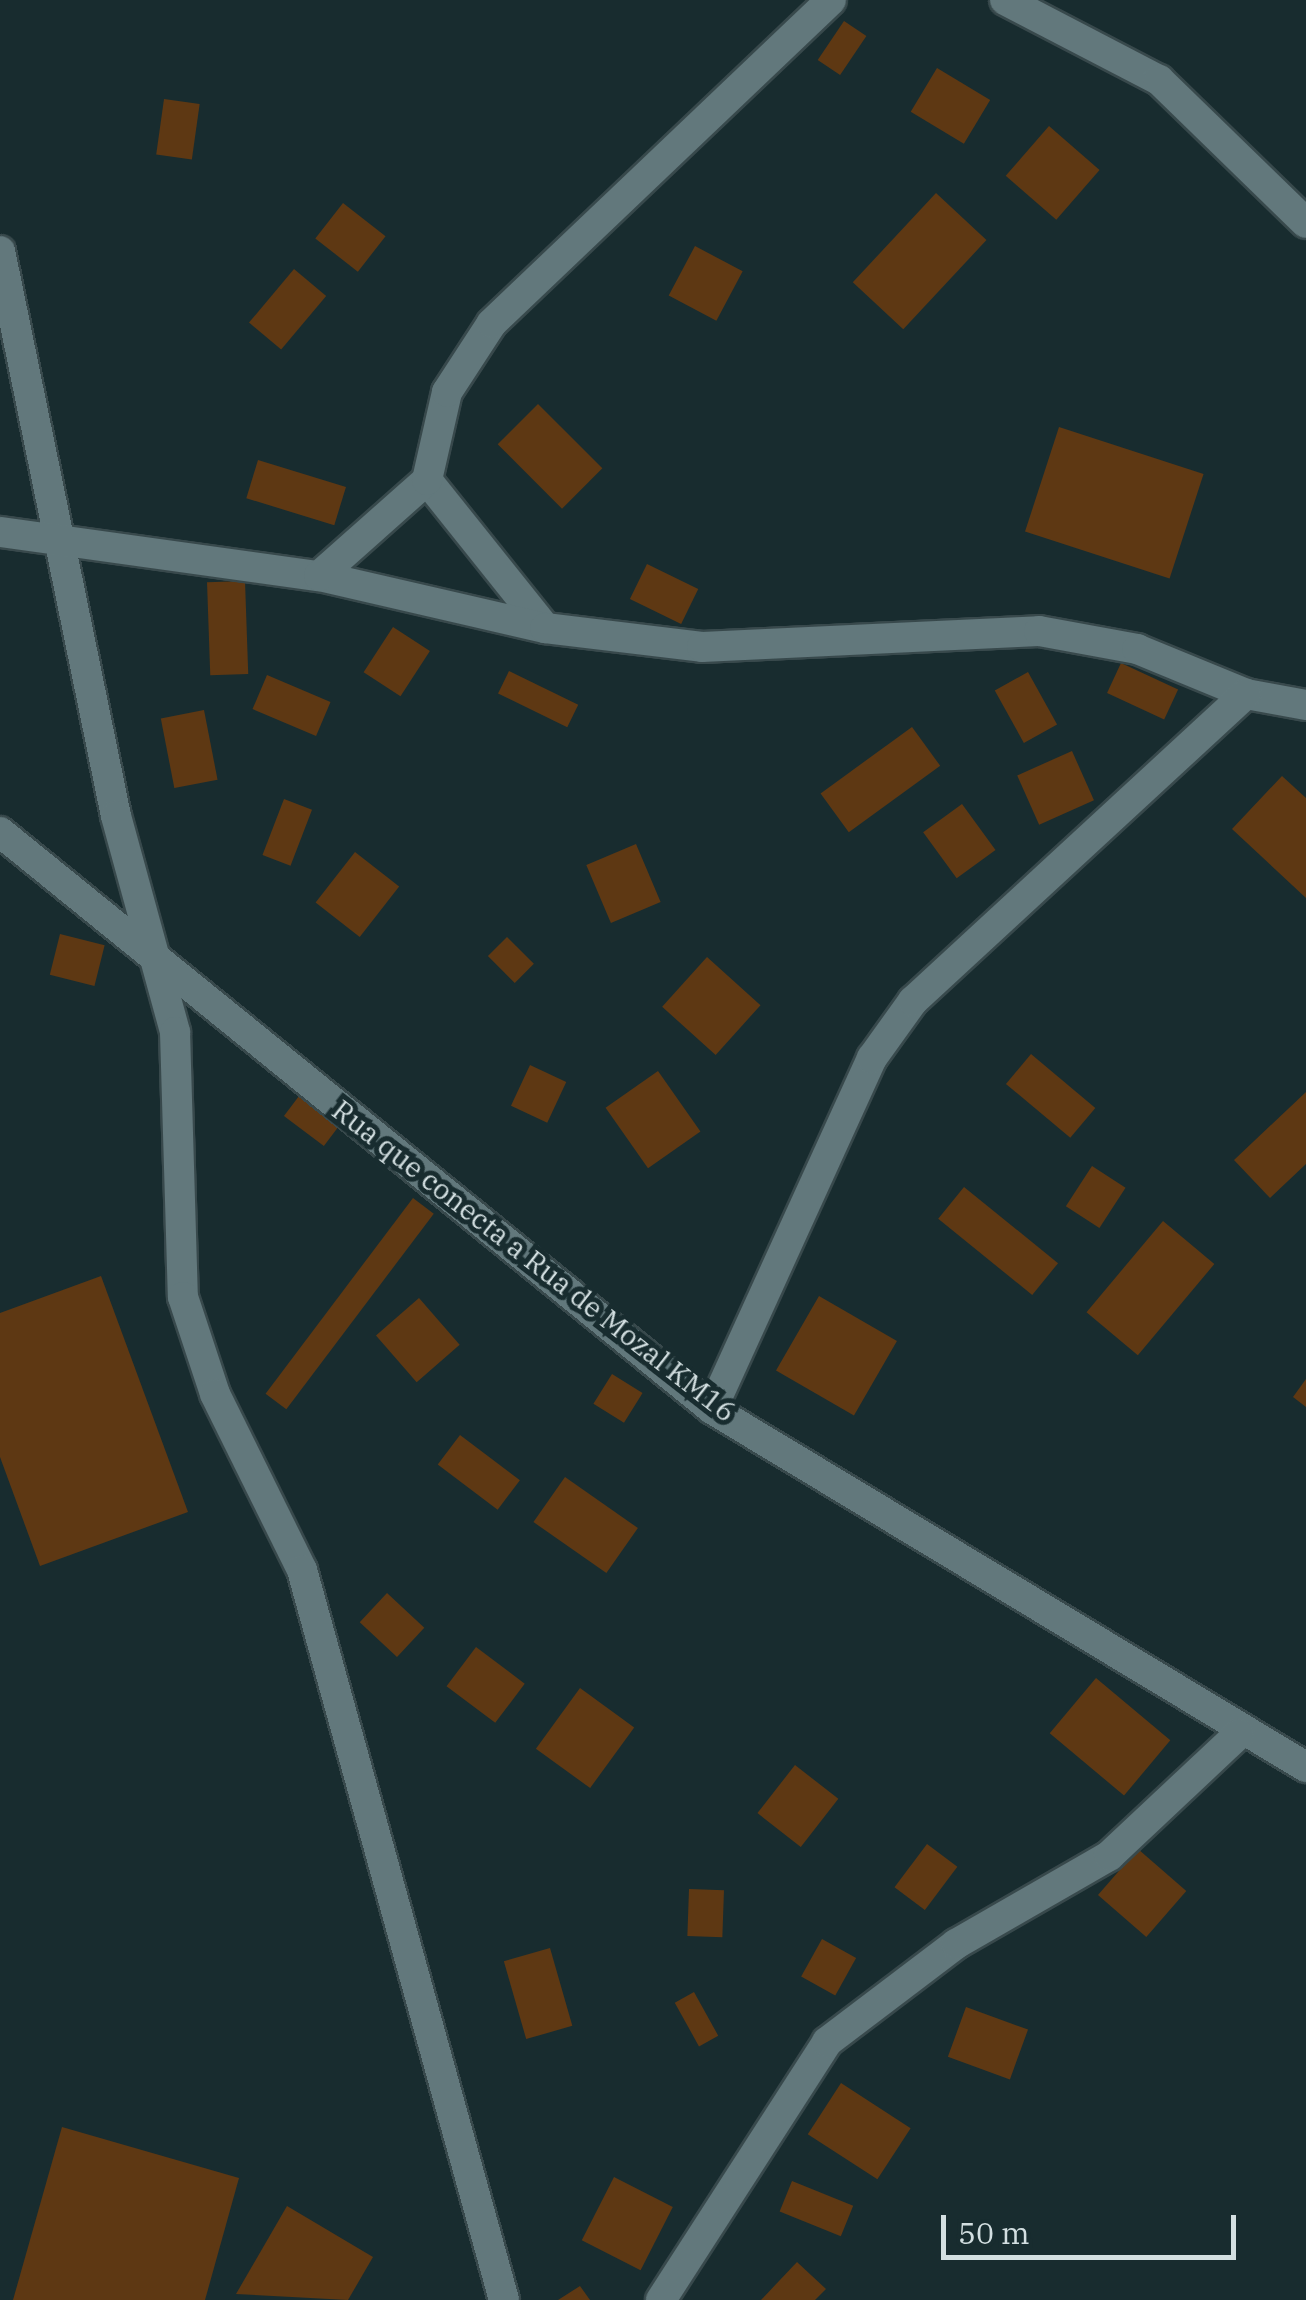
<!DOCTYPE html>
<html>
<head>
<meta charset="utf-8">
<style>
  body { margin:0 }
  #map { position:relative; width:1306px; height:2300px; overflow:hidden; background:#182c2f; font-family:"IBM Plex Serif",serif }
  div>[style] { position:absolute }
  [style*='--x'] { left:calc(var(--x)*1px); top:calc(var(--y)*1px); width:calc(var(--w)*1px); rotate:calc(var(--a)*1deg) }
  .building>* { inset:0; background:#5e3813; transform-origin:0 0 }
  .roads { filter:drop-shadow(2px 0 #38494c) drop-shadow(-2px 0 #38494c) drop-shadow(0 2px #38494c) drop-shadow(0 -2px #38494c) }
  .minor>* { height:30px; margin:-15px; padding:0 15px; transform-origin:15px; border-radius:15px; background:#62787c }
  span { translate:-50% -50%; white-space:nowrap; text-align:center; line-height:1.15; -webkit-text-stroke:10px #182c2f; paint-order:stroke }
  .street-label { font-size:28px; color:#d3dfe1 }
  .scale { position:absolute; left:941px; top:2215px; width:295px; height:45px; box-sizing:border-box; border:5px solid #d3dfe1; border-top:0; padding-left:12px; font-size:30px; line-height:35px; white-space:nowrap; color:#d3dfe1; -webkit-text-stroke:8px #182c2f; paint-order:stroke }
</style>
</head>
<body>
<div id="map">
  <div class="building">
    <div style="left:844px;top:21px;width:27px;height:47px;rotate:34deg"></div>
    <div style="left:937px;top:68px;width:62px;height:51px;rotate:31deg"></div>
    <div style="left:164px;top:99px;width:36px;height:56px;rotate:8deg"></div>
    <div style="left:1049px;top:126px;width:67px;height:66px;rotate:41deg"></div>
    <div style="left:936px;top:193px;width:69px;height:122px;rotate:43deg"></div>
    <div style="left:343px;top:203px;width:54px;height:45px;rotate:38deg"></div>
    <div style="left:695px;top:246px;width:54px;height:56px;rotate:28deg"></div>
    <div style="left:294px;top:269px;width:42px;height:70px;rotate:40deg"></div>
    <div style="left:538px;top:404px;width:91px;height:57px;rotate:45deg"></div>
    <div style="left:1059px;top:427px;width:152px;height:110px;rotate:18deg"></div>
    <div style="left:258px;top:460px;width:92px;height:40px;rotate:17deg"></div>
    <div style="left:647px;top:564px;width:57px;height:39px;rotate:26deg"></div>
    <div style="left:245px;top:581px;width:93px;height:38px;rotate:88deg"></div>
    <div style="left:393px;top:627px;width:44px;height:54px;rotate:33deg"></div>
    <div style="left:1121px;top:663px;width:63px;height:33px;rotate:25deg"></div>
    <div style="left:509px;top:671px;width:77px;height:25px;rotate:26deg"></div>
    <div style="left:1028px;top:672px;width:60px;height:38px;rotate:61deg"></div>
    <div style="left:267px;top:675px;width:69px;height:37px;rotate:23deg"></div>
    <div style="left:204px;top:710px;width:71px;height:44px;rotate:79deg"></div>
    <div style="left:912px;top:727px;width:48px;height:113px;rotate:54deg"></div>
    <div style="left:1072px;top:751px;width:54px;height:60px;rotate:66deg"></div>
    <div style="clip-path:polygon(1282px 776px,1306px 798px,1306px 898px,1232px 829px)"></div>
    <div style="left:284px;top:799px;width:30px;height:60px;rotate:21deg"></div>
    <div style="left:962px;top:804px;width:57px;height:48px;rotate:54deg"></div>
    <div style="left:636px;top:844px;width:63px;height:54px;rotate:67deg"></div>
    <div style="left:355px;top:852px;width:56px;height:64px;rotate:38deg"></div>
    <div style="left:60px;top:934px;width:46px;height:42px;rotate:14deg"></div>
    <div style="left:507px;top:937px;width:38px;height:27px;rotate:45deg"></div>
    <div style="left:707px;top:957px;width:72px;height:67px;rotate:42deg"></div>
    <div style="left:1031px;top:1054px;width:84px;height:39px;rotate:40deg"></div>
    <div style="left:530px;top:1065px;width:40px;height:45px;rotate:25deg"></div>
    <div style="left:658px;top:1071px;width:74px;height:64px;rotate:55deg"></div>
    <div style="clip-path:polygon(1306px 1092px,1306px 1164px,1270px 1198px,1234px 1160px)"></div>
    <div style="left:299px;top:1096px;width:50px;height:25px;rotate:37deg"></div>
    <div style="left:1092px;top:1166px;width:40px;height:48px;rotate:33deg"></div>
    <div style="left:964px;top:1187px;width:121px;height:41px;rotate:39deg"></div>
    <div style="left:413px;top:1198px;width:26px;height:245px;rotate:37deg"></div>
    <div style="left:1163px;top:1221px;width:67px;height:119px;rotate:40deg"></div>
    <div style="clip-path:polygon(101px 1276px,188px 1512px,40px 1566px,0 1457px,0 1313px)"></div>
    <div style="left:819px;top:1296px;width:90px;height:86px;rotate:30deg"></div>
    <div style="left:419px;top:1298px;width:62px;height:57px;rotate:49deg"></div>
    <div style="left:612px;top:1374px;width:36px;height:35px;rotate:32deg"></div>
    <div style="clip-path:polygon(1306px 1379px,1306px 1407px,1293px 1397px)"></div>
    <div style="left:460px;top:1435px;width:75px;height:37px;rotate:37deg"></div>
    <div style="left:565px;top:1477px;width:89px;height:55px;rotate:35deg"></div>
    <div style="left:387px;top:1593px;width:51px;height:40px;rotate:43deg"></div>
    <div style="left:476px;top:1647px;width:61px;height:49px;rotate:37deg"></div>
    <div style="left:1096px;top:1678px;width:97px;height:72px;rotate:40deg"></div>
    <div style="left:580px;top:1688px;width:67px;height:75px;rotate:36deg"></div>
    <div style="left:795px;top:1765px;width:55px;height:61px;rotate:38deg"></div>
    <div style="left:927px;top:1844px;width:38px;height:54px;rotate:37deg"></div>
    <div style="left:1138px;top:1849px;width:64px;height:61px;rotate:41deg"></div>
    <div style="left:689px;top:1889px;width:35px;height:47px;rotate:2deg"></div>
    <div style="left:822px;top:1939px;width:39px;height:43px;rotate:29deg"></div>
    <div style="left:550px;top:1948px;width:81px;height:48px;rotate:74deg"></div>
    <div style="left:694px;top:1992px;width:50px;height:22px;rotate:61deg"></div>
    <div style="left:966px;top:2007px;width:66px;height:53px;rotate:20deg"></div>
    <div style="left:841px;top:2083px;width:83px;height:61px;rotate:33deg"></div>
    <div style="clip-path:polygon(62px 2127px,239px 2178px,205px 2300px,13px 2300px)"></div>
    <div style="left:614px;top:2177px;width:66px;height:71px;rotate:27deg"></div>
    <div style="left:792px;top:2181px;width:66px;height:33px;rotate:22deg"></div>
    <div style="clip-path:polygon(287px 2206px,373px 2257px,348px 2300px,236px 2294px)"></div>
    <div style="clip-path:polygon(797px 2262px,826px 2289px,815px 2300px,761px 2300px)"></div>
    <div style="clip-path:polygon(580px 2286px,590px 2300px,558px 2300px)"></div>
  </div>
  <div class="roads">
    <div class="minor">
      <div style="--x:1005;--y:0;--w:174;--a:27.5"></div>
      <div style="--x:1159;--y:80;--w:205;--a:44.2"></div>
      <div style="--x:0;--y:251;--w:577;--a:78.4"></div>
      <div style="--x:116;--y:816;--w:224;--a:74.7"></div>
      <div style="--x:175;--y:1032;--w:265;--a:88.3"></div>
      <div style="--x:183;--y:1297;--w:102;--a:71.7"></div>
      <div style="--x:215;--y:1394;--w:196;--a:63.7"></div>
      <div style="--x:302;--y:1570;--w:757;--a:74.53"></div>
      <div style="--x:427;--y:480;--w:189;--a:51.4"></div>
      <div style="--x:0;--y:532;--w:322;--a:7.9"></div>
      <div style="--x:319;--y:576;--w:232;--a:13"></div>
      <div style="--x:545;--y:628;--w:158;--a:6.9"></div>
      <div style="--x:702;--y:647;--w:337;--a:-2.7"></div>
      <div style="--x:1039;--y:631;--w:100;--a:10.4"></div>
      <div style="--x:1137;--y:649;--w:118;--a:22.4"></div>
      <div style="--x:1246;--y:694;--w:61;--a:10.4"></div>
      <div style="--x:319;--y:576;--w:144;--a:-41.6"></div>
      <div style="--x:427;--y:480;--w:90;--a:-77.2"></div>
      <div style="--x:447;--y:392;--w:82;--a:-56.9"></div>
      <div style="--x:492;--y:323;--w:468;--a:-43.6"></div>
      <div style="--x:0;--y:832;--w:916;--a:39.02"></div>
      <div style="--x:712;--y:1409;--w:694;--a:31.08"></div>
      <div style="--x:712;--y:1409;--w:386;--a:-65.5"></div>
      <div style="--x:872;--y:1058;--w:70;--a:-54.3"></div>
      <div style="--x:913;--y:1001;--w:453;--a:-42.7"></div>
      <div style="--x:661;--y:2300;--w:307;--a:-57.2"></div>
      <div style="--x:827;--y:2042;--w:162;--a:-37.2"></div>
      <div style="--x:956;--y:1944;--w:177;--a:-29.9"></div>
      <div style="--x:1109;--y:1856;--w:178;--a:-43.2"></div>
    </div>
  </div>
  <div class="street-label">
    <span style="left:534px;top:1261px;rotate:38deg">Rua que conecta a Rua de Mozal KM16</span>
  </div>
  <div class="scale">50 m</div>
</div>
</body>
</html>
